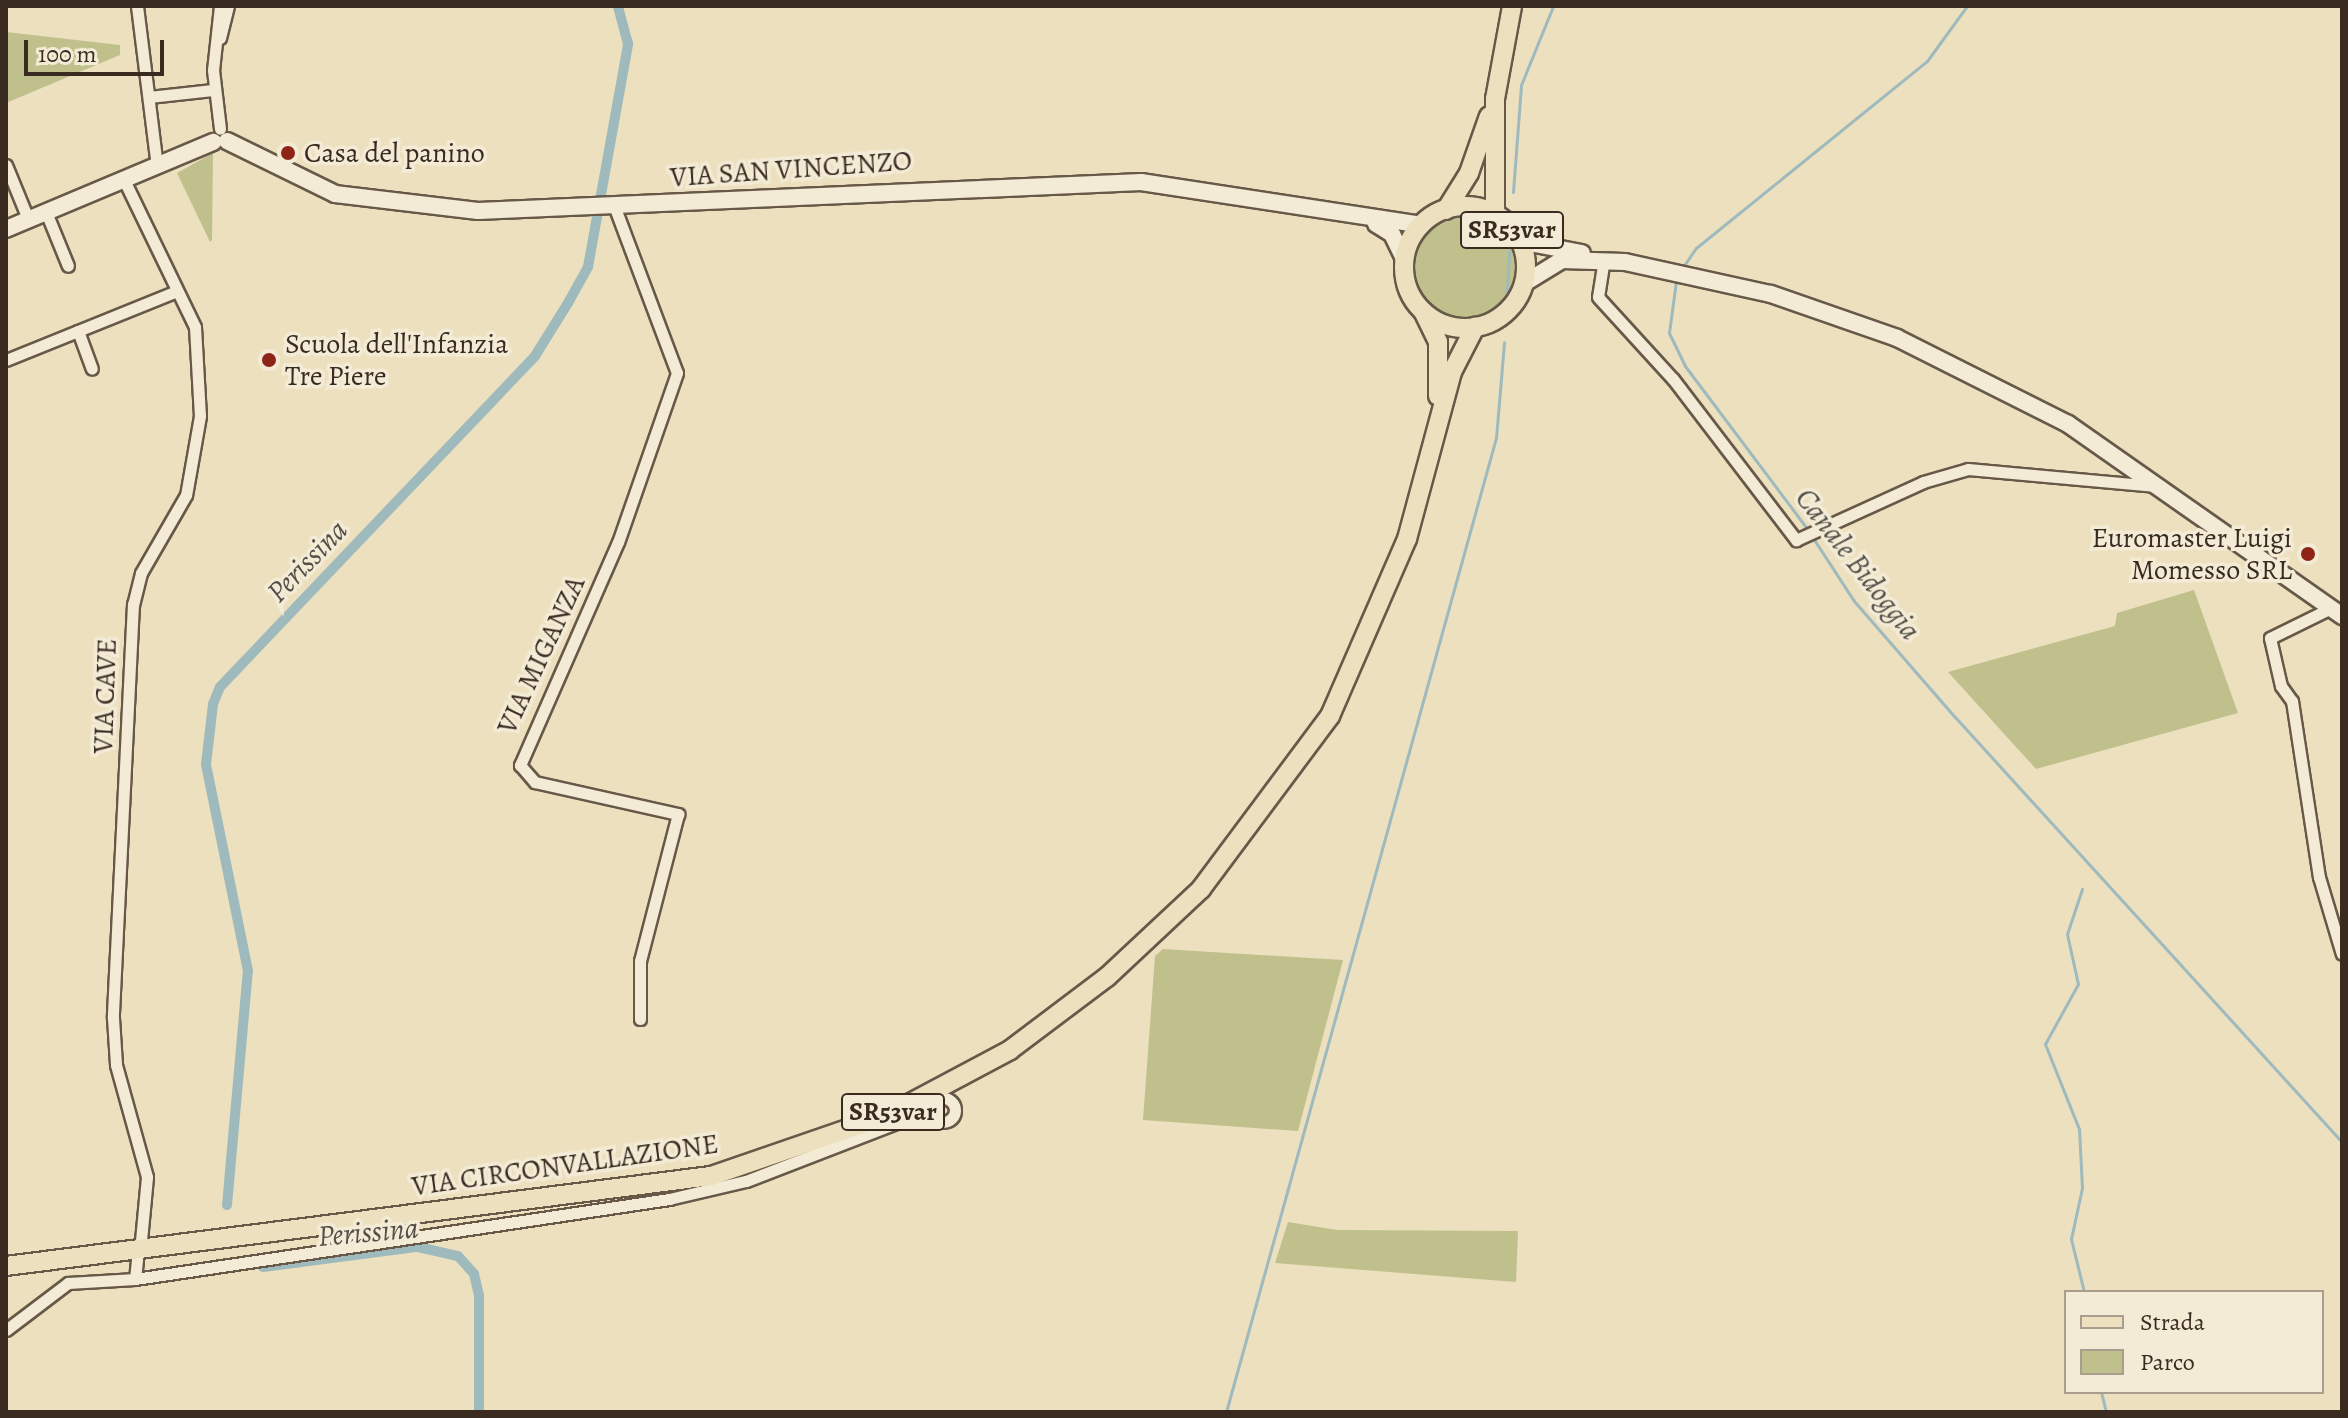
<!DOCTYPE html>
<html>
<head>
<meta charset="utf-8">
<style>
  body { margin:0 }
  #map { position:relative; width:2348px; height:1418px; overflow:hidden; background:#ede0bf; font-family:Alegreya,serif }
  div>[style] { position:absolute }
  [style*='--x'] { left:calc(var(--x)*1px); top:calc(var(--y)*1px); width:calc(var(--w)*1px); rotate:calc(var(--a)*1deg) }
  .green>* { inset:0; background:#c0c08c }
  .round { border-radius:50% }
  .stream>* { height:3px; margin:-1.5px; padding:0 1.5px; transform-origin:1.5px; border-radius:1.5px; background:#9ebabd }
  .canal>* { height:10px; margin:-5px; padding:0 5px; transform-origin:5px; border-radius:5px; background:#9ebabd }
  .roads { filter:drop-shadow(2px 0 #675848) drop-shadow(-2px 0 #675848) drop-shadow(0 2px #675848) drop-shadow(0 -2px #675848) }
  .street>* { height:11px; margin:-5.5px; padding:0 5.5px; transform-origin:5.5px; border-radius:5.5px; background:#f3ebd5 }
  .street>.ring { margin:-5.5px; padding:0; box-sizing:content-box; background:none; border:11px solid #f3ebd5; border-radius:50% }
  .secondary>* { height:16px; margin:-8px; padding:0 8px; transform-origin:8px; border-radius:8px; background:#f3ebd5 }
  .primary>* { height:18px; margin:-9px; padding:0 9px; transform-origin:9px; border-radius:9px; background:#ede0bf }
  .primary>.ring { margin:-9px; padding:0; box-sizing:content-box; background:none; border:18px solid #ede0bf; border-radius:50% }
  .dots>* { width:22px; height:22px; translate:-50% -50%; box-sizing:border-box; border:4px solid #f3ebd5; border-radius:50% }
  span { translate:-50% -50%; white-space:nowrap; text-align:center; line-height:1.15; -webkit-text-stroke:7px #f3ebd5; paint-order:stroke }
  .shield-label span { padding:2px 6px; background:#f3ebd5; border:2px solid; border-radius:6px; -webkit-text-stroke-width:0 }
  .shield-label { font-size:26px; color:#3a2b21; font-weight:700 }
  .poi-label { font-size:28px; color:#3a2b21 }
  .left { translate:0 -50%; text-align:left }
  .right { translate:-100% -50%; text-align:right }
  .street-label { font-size:28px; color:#3a2b21 }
  .water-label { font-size:30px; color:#534f48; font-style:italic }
  .frame { position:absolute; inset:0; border:8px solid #3a2b21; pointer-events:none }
  .legend { position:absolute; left:2064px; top:1290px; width:260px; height:104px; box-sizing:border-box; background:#f3ebd5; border:2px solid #a99e8d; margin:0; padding:10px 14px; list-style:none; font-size:24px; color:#3a2b21 }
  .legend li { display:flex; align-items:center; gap:16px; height:40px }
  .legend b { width:40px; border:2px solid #a99e8d }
  .scale { position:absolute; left:24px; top:40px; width:140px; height:36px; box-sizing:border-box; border:4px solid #3a2b21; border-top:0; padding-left:10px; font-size:24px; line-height:28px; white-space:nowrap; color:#3a2b21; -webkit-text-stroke:6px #f3ebd5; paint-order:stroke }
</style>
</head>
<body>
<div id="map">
  <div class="green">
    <div style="clip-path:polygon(6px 32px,120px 45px,120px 55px,6px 103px)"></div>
    <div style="clip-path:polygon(213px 153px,212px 240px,210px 242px,177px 173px)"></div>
    <div class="round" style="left:1408px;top:212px;width:112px;height:112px"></div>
    <div style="clip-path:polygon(2194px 590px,2238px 713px,2036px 769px,1948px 672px,2115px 626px,2117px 613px)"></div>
    <div style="clip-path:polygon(1163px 949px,1343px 960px,1298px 1131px,1143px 1120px,1155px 956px)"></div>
    <div style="clip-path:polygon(1288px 1222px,1337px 1230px,1518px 1231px,1516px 1282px,1275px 1263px)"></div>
  </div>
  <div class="stream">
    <div style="--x:1513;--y:192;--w:107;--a:-85.7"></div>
    <div style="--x:1521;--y:85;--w:85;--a:-67.9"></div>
    <div style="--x:1683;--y:267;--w:23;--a:-56"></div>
    <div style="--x:1696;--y:248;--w:297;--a:-39"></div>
    <div style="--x:1927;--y:61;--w:68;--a:-54"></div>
    <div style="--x:1676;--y:281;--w:52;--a:97.7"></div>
    <div style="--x:1669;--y:333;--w:37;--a:64"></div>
    <div style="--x:1685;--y:366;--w:206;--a:53.1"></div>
    <div style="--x:1507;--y:292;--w:41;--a:-87.2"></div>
    <div style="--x:1813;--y:538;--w:75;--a:56.9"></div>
    <div style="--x:1854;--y:601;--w:154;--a:49"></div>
    <div style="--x:1955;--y:717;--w:575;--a:47.68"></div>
    <div style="--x:2082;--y:889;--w:47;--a:108.4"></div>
    <div style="--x:2067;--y:934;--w:51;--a:77.6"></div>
    <div style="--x:2078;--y:984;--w:68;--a:118.8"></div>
    <div style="--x:2045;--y:1044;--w:92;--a:68.2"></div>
    <div style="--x:2079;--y:1129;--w:59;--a:87.1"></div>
    <div style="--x:2082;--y:1188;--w:52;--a:102.2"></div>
    <div style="--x:2071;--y:1239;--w:55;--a:76.2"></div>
    <div style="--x:2101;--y:1392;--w:21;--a:76"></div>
    <div style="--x:1226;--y:1412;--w:1011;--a:-74.51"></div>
    <div style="--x:1496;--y:438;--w:96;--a:-85.2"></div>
  </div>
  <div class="canal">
    <div style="--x:227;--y:1205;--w:235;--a:-84.9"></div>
    <div style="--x:248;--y:971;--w:211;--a:-101.5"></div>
    <div style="--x:206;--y:764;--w:60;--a:-83.3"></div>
    <div style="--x:213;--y:704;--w:18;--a:-68"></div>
    <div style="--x:220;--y:687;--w:457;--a:-46.4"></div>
    <div style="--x:535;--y:356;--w:62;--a:-58.1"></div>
    <div style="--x:568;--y:303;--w:41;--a:-60.9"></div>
    <div style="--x:588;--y:267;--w:227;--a:-79.8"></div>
    <div style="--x:628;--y:44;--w:39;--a:-105"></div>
    <div style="--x:263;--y:1267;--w:156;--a:-7.4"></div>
    <div style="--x:418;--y:1247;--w:41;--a:12.7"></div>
    <div style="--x:458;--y:1256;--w:24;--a:48"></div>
    <div style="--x:474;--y:1274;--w:23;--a:77"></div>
    <div style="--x:479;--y:1296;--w:116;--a:90"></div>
  </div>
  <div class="roads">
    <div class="street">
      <div style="--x:137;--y:6;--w:161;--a:82.9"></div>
      <div style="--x:220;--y:6;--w:64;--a:96.2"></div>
      <div style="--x:213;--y:70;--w:59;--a:83.2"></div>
      <div style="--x:220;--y:38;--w:33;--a:-76"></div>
      <div style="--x:149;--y:97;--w:64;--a:-6.2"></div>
      <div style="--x:6;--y:165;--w:58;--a:67.8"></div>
      <div style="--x:124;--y:180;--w:163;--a:64.2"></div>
      <div style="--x:195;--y:327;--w:89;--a:86.8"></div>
      <div style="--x:200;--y:416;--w:80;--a:100"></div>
      <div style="--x:186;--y:495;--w:90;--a:120"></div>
      <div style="--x:141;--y:573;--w:32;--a:104"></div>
      <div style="--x:133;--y:604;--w:414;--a:92.8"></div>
      <div style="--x:113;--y:1018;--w:47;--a:86.3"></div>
      <div style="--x:116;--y:1065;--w:116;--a:74.5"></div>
      <div style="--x:147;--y:1177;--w:64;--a:95.4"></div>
      <div style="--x:615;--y:208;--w:176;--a:69.4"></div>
      <div style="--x:677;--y:373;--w:179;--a:109.2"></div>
      <div style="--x:618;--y:542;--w:244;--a:113.7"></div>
      <div style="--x:520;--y:765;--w:23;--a:49"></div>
      <div style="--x:535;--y:782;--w:147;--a:12.6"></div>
      <div style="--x:678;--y:814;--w:152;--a:104.5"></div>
      <div style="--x:640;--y:961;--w:58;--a:90"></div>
      <div style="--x:46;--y:212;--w:58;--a:67.8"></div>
      <div style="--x:1604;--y:259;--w:38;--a:99"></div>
      <div style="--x:1598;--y:297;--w:111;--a:47.6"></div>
      <div style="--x:1673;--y:379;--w:203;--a:52.6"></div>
      <div style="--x:1796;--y:540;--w:140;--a:-24.5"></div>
      <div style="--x:1923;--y:482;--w:47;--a:-16.1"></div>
      <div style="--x:1968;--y:469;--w:189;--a:5.2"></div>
      <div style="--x:78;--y:331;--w:40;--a:69.8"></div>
      <div style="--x:6;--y:360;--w:184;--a:-22"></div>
      <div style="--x:2331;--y:608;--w:68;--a:153.8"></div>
      <div style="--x:2270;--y:638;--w:49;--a:77.1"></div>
      <div style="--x:2281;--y:686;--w:19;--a:54"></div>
      <div style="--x:2292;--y:701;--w:178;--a:81.3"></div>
      <div style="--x:2319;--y:877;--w:80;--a:73.4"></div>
      <div class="ring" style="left:931px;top:1098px;width:13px;height:13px"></div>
      <div style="--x:933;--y:1104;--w:33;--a:151"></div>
      <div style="--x:904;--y:1120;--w:32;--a:-2"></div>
      <div style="--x:135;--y:1279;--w:540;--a:-8.52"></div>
      <div style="--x:669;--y:1199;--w:79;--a:-13.2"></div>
      <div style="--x:746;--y:1181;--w:169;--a:-21.1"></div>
      <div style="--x:6;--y:1330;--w:78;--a:-37.2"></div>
      <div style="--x:68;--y:1283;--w:67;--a:-3.4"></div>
      <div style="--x:135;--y:1279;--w:20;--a:-84"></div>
    </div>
    <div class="secondary">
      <div style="--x:227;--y:141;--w:120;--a:26.1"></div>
      <div style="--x:335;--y:194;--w:144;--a:6.8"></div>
      <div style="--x:478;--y:211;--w:664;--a:-2.5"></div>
      <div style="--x:1141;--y:182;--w:284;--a:8.7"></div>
      <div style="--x:1376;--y:224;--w:19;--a:32"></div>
      <div style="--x:1392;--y:234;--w:28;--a:64"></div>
      <div style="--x:6;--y:229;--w:225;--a:-22.8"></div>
      <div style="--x:1519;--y:241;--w:64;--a:10.8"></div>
      <div style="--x:1523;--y:284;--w:46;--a:-31.6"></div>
      <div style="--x:1562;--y:260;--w:63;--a:1.8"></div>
      <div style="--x:1625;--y:262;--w:149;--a:12.4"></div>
      <div style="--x:1771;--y:294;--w:133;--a:19.2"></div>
      <div style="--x:1897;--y:338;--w:191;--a:26.7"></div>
      <div style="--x:2068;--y:424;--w:335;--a:35"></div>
    </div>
    <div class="primary">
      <div class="ring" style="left:1404px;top:206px;width:104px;height:104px"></div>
      <div style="--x:1446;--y:210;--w:44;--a:-58.1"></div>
      <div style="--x:1469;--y:173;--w:60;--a:-70.7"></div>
      <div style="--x:1495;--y:215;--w:116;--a:-90"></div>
      <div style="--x:1495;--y:99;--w:95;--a:-79.6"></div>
      <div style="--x:1424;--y:313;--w:32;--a:64"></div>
      <div style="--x:1438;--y:342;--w:54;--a:90"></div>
      <div style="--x:6;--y:1266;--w:711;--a:-7.28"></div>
      <div style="--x:711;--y:1176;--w:187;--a:-19"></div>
      <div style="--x:888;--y:1115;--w:138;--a:-28"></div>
      <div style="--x:1010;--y:1050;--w:121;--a:-37"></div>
      <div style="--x:1107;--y:977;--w:129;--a:-43.1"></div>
      <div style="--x:1201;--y:889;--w:216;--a:-53.3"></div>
      <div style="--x:1330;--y:716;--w:193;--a:-66.5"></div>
      <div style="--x:1407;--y:539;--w:173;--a:-74.9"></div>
      <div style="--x:1452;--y:372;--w:51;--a:-62.9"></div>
    </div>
  </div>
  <div class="dots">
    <div style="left:288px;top:153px;background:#8f2418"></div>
    <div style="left:269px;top:360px;background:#8f2418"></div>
    <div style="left:2308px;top:554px;background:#8f2418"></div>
  </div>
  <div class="shield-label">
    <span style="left:1512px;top:230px">SR53var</span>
    <span style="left:893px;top:1112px">SR53var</span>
  </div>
  <div class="poi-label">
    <span class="left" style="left:304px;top:153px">Casa del panino</span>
    <span class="left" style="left:285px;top:360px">Scuola dell'Infanzia<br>Tre Piere</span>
    <span class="right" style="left:2292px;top:554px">Euromaster Luigi<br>Momesso SRL</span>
  </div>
  <div class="street-label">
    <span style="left:791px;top:169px;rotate:-4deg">VIA SAN VINCENZO</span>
    <span style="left:541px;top:655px;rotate:-65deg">VIA MIGANZA</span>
    <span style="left:105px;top:696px;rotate:-88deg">VIA CAVE</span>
    <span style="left:565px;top:1165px;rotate:-8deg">VIA CIRCONVALLAZIONE</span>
  </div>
  <div class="water-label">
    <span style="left:307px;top:561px;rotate:-46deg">Perissina</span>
    <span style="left:1858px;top:564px;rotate:52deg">Canale Bidoggia</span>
    <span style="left:368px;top:1232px;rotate:-5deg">Perissina</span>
  </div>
  <div class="frame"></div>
  <ul class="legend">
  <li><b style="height:10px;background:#ede0bf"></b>Strada</li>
  <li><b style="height:22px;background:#c0c08c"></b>Parco</li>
  </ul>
  <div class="scale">100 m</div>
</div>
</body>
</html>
